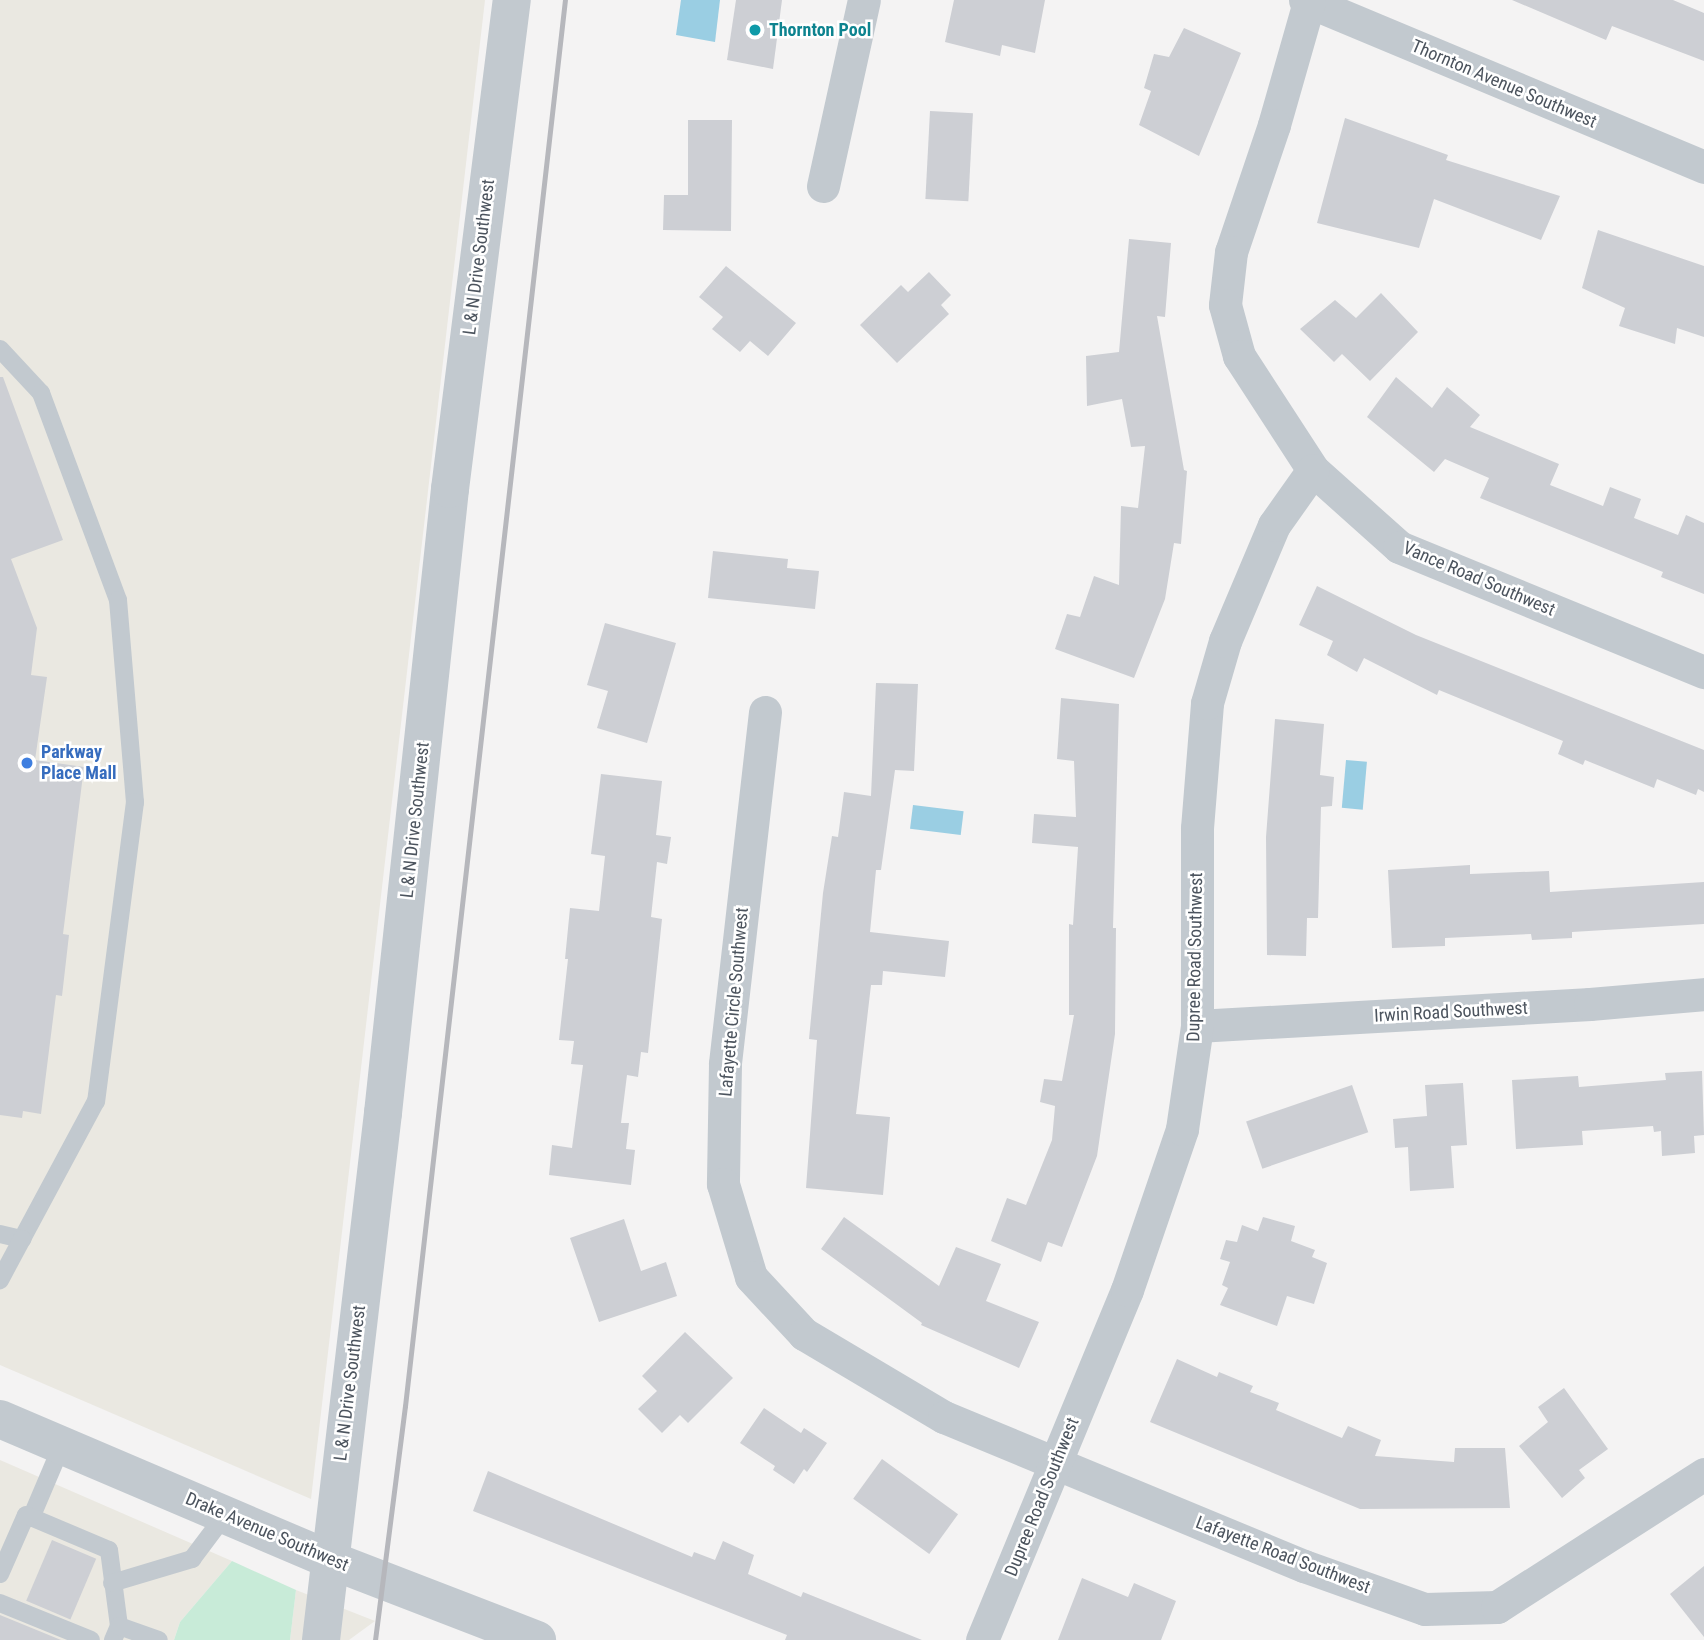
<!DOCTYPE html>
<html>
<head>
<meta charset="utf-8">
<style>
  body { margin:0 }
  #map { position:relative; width:1704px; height:1640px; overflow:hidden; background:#f4f3f3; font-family:"Roboto Condensed",sans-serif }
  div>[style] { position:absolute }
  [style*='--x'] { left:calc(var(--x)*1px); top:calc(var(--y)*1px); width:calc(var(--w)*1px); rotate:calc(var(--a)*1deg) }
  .commercial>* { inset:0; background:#eae8e1 }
  .green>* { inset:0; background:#c8ebd8 }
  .water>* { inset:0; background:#9acee3; transform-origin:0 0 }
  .building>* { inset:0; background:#cdcfd4; transform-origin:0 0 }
  .service>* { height:18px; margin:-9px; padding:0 9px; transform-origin:9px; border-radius:9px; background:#c2c9cf }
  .minor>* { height:33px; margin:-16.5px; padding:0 16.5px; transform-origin:16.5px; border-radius:16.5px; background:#c2c9cf }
  .tertiary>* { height:38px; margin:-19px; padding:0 19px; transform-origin:19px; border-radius:19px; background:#c2c9cf }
  .rail>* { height:5px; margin:-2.5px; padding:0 2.5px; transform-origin:2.5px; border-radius:2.5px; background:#b6b7bc }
  .dots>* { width:19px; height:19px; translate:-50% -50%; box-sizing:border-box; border:4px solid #fff; border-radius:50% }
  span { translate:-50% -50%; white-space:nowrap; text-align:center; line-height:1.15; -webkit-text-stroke:5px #fff; paint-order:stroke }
  .culture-label { font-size:18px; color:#0d838f; font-weight:700 }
  .left { translate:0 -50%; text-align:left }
  .street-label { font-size:18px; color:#4c545e }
  .shop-label { font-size:18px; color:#366cbe; font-weight:700 }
</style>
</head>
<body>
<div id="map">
  <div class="commercial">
    <div style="clip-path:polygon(0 0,485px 0,311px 1499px,0 1365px)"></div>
    <div style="clip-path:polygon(0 1460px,232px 1561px,180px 1622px,174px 1640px,0 1640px)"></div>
    <div style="clip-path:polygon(296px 1590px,375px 1621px,349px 1640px,290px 1640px)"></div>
  </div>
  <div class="green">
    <div style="clip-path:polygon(232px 1561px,296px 1590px,290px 1640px,174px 1640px,180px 1622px)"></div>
  </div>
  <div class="water">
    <div style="clip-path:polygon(681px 0,720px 0,715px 42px,676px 35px)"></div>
    <div style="left:1346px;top:760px;width:21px;height:48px;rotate:5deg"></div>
    <div style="left:913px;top:805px;width:51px;height:24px;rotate:7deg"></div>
  </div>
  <div class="building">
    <div style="clip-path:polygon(736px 0,782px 0,773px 69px,727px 60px)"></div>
    <div style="clip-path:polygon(954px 0,1045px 0,1035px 53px,1002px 45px,1000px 56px,945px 42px)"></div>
    <div style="clip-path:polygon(1512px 0,1673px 0,1704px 13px,1704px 61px,1612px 26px,1606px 40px)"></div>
    <div style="clip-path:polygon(1184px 28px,1241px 53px,1199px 156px,1139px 125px,1151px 91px,1144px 88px,1154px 54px,1169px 57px)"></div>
    <div style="left:930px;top:111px;width:43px;height:88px;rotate:3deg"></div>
    <div style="clip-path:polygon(1345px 118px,1448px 155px,1446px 160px,1560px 196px,1541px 240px,1434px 199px,1419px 248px,1317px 223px)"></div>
    <div style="clip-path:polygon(688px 120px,732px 120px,731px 231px,663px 230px,664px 195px,688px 195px)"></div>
    <div style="clip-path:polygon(1598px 230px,1704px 266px,1704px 337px,1677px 328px,1675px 344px,1619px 326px,1625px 308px,1582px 288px)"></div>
    <div style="clip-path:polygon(1129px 239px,1171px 243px,1165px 317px,1157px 316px,1184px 470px,1187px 471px,1181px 544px,1174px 543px,1165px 599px,1134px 678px,1055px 649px,1067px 614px,1080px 617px,1094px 576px,1119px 585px,1121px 506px,1138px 508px,1145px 446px,1131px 447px,1122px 399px,1087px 406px,1086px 356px,1119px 352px)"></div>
    <div style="clip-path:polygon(726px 266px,796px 323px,768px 356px,750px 341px,740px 352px,712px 329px,723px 317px,699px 297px)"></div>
    <div style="clip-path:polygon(929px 272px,951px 295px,941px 305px,949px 314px,897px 363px,860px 325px,901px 285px,908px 292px)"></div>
    <div style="clip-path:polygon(1381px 293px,1418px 332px,1370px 381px,1342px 354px,1334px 362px,1300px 329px,1335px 300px,1356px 318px)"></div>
    <div style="clip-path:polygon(0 377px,3px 377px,63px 540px,11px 559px,37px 628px,31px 675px,47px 677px,35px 760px,84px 767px,63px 934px,69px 935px,62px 996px,56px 995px,41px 1114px,23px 1111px,22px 1118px,0 1115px)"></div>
    <div style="clip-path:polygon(1396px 377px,1432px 408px,1447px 387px,1480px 415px,1470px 427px,1559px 464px,1550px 485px,1603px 506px,1610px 487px,1641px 499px,1634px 518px,1678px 535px,1686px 515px,1704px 523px,1704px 594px,1661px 577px,1663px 572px,1480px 498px,1489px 478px,1445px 459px,1434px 472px,1367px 417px)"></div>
    <div style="clip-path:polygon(713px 551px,788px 559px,787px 568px,819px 571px,815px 609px,708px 598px)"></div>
    <div style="clip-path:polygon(1317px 586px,1416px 635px,1704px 750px,1704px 792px,1698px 789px,1696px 795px,1657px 779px,1654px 788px,1585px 760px,1583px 765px,1558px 754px,1563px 741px,1439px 690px,1437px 695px,1364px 658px,1357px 672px,1327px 655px,1333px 641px,1299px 625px)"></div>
    <div style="clip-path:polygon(605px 623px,676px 643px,647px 743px,597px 728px,608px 691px,587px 685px)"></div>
    <div style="clip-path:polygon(876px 683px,918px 684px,914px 771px,895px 770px,881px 870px,876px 870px,870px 932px,949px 941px,945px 977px,883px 971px,882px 985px,871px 985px,856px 1114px,890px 1117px,883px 1195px,806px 1188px,817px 1040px,809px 1039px,823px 893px,832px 836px,838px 837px,844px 792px,871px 796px)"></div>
    <div style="clip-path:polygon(1061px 698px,1119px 704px,1113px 928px,1116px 928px,1115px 1034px,1097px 1156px,1062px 1247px,1048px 1242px,1041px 1262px,991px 1241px,1007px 1198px,1026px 1205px,1052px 1140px,1055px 1106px,1040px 1102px,1044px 1079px,1062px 1081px,1074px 1015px,1069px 1015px,1069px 924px,1073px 925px,1078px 847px,1032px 843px,1034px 814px,1076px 817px,1074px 761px,1057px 759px)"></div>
    <div style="clip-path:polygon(1275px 719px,1324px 724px,1320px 775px,1334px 777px,1332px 806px,1321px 807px,1318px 918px,1307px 918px,1306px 956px,1267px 955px,1266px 837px)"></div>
    <div style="clip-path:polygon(601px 774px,662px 781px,656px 835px,671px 837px,667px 864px,657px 862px,651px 917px,662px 919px,648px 1053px,641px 1052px,638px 1077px,627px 1075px,621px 1123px,629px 1123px,626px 1149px,635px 1150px,631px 1185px,549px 1175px,552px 1145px,572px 1148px,583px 1065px,571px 1064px,574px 1041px,559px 1040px,568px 959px,565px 959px,570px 908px,599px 911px,605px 856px,591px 854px)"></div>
    <div style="clip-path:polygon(1470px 865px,1470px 874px,1549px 871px,1550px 892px,1704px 882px,1704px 924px,1572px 932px,1572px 938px,1532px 940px,1531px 934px,1445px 938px,1445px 946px,1392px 948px,1388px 870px)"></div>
    <div style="clip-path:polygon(1702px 1071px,1704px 1135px,1694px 1136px,1695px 1153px,1662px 1156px,1661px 1131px,1654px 1132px,1653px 1126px,1582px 1131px,1583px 1145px,1516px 1149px,1512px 1080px,1578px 1076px,1579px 1087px,1666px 1080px,1665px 1073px)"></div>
    <div style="clip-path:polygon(1463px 1083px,1467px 1145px,1451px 1146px,1454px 1188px,1410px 1191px,1408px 1147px,1395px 1148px,1393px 1119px,1427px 1116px,1425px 1085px)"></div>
    <div style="left:1352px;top:1085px;width:50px;height:112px;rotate:71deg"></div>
    <div style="clip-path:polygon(844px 1217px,939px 1286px,956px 1247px,1001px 1264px,986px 1301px,1039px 1322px,1019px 1368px,921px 1325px,922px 1323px,821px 1249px)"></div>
    <div style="clip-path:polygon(1263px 1217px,1295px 1226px,1291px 1241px,1315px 1250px,1312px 1257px,1327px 1263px,1314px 1304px,1287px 1296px,1277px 1326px,1220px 1305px,1228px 1288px,1222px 1285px,1230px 1262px,1220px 1259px,1226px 1240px,1237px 1242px,1242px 1225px,1258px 1231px)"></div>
    <div style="clip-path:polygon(624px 1219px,641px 1271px,666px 1262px,677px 1296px,599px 1322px,570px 1238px)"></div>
    <div style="clip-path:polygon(685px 1332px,733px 1378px,688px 1423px,680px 1415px,662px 1433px,638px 1409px,657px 1391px,642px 1376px)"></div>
    <div style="clip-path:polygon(1177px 1359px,1217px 1377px,1219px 1372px,1253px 1386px,1250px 1392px,1279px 1403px,1276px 1410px,1342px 1438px,1348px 1426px,1381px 1440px,1375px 1456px,1454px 1462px,1455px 1448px,1505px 1448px,1510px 1508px,1360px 1509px,1150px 1422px)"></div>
    <div style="clip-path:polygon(1564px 1388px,1608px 1449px,1579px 1470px,1585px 1478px,1562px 1498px,1519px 1446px,1548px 1422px,1538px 1407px)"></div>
    <div style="clip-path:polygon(764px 1408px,801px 1433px,804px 1428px,827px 1443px,807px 1472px,804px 1469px,794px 1484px,773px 1470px,775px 1466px,740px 1443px)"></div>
    <div style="left:882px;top:1459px;width:94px;height:49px;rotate:36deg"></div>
    <div style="clip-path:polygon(488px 1471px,692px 1557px,694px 1552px,715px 1560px,723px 1541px,754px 1555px,748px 1574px,801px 1597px,803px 1592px,922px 1640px,785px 1640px,787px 1635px,473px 1511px)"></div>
    <div style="left:52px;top:1540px;width:48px;height:66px;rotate:23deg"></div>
    <div style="clip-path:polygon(1704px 1566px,1704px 1637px,1670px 1594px)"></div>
    <div style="clip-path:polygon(1082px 1578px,1128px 1597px,1134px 1583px,1176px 1601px,1161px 1640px,1058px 1640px)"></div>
    <div style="clip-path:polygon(0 1615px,61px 1640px,0 1640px)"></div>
  </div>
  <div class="service">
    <div style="--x:0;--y:349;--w:60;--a:47"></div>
    <div style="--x:41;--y:393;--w:221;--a:69.6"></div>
    <div style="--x:118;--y:600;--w:203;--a:85.2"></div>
    <div style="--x:135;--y:802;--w:302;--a:97.4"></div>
    <div style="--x:96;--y:1101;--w:157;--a:118.2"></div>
    <div style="--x:0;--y:1234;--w:23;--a:13"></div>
    <div style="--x:22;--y:1239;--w:47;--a:118.2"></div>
    <div style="--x:31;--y:1518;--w:79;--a:-67"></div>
    <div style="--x:0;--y:1574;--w:64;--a:-66.2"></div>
    <div style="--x:26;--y:1515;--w:90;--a:22.9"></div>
    <div style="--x:109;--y:1550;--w:77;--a:82.5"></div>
    <div style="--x:112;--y:1583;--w:84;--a:-16.7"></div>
    <div style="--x:192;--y:1559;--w:55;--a:-53.1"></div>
    <div style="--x:0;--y:1603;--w:98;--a:22.1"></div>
    <div style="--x:113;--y:1640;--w:15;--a:-67"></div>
    <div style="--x:119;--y:1626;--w:42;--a:19.3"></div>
  </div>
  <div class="minor">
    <div style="--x:1305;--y:0;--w:433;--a:22.7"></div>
    <div style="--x:1309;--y:2;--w:128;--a:105.9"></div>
    <div style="--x:1274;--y:125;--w:134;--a:108.7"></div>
    <div style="--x:1231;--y:252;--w:53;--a:96.5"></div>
    <div style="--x:1225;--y:305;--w:53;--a:74.6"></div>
    <div style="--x:1239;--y:356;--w:136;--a:57"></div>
    <div style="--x:1313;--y:470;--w:115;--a:41.8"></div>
    <div style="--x:1399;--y:547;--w:330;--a:22.3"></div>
    <div style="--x:823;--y:186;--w:190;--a:-77.6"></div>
    <div style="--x:765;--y:712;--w:354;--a:96.5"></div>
    <div style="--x:725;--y:1064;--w:120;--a:91"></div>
    <div style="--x:723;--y:1184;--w:97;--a:73.2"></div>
    <div style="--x:751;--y:1277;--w:78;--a:47.1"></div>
    <div style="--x:804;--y:1334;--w:163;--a:30.7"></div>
    <div style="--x:944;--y:1417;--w:390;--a:22.5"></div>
    <div style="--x:1304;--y:1566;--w:128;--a:19.6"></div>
    <div style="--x:1425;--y:1609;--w:72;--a:-1.6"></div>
    <div style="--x:1497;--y:1607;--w:246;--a:-32.7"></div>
    <div style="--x:1197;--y:1026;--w:394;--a:-3.2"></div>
    <div style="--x:1590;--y:1004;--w:114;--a:-5"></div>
    <div style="--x:982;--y:1640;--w:379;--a:-67.5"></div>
    <div style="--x:1127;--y:1290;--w:170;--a:-71.1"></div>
    <div style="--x:1182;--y:1129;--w:104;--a:-81.7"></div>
    <div style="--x:1197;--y:1026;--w:198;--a:-90"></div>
    <div style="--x:1197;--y:828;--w:125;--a:-85.4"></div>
    <div style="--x:1207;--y:703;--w:65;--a:-73.8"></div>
    <div style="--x:1225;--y:641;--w:126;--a:-67.1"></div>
    <div style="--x:1274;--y:525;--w:67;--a:-54.7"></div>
  </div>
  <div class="tertiary">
    <div style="--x:0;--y:1419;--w:359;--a:23.1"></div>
    <div style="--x:330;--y:1560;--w:222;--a:21.1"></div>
    <div style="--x:321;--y:1640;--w:531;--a:-83.29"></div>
    <div style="--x:383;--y:1113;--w:628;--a:-83.87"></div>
    <div style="--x:450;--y:489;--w:493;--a:-82.8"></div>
  </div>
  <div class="rail">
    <div style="--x:375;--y:1640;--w:236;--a:-82.7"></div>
    <div style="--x:405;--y:1406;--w:1415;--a:-83.51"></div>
  </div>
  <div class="dots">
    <div style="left:755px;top:30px;background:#0f9aa8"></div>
    <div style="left:27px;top:763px;background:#3f7fe0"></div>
  </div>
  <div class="culture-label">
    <span class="left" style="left:769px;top:30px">Thornton Pool</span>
  </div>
  <div class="street-label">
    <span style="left:1504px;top:84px;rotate:23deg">Thornton Avenue Southwest</span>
    <span style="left:479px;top:257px;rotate:-83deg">L &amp; N Drive Southwest</span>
    <span style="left:1479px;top:579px;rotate:23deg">Vance Road Southwest</span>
    <span style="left:415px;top:820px;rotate:-84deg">L &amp; N Drive Southwest</span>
    <span style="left:1195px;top:957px;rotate:-89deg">Dupree Road Southwest</span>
    <span style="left:734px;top:1002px;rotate:-85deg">Lafayette Circle Southwest</span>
    <span style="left:1451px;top:1012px;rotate:-3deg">Irwin Road Southwest</span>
    <span style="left:350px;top:1383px;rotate:-83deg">L &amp; N Drive Southwest</span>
    <span style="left:1042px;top:1497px;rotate:-68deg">Dupree Road Southwest</span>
    <span style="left:267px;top:1532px;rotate:23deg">Drake Avenue Southwest</span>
    <span style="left:1283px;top:1555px;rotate:21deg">Lafayette Road Southwest</span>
  </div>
  <div class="shop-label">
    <span class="left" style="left:41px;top:763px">Parkway<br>Place Mall</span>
  </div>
</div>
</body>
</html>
